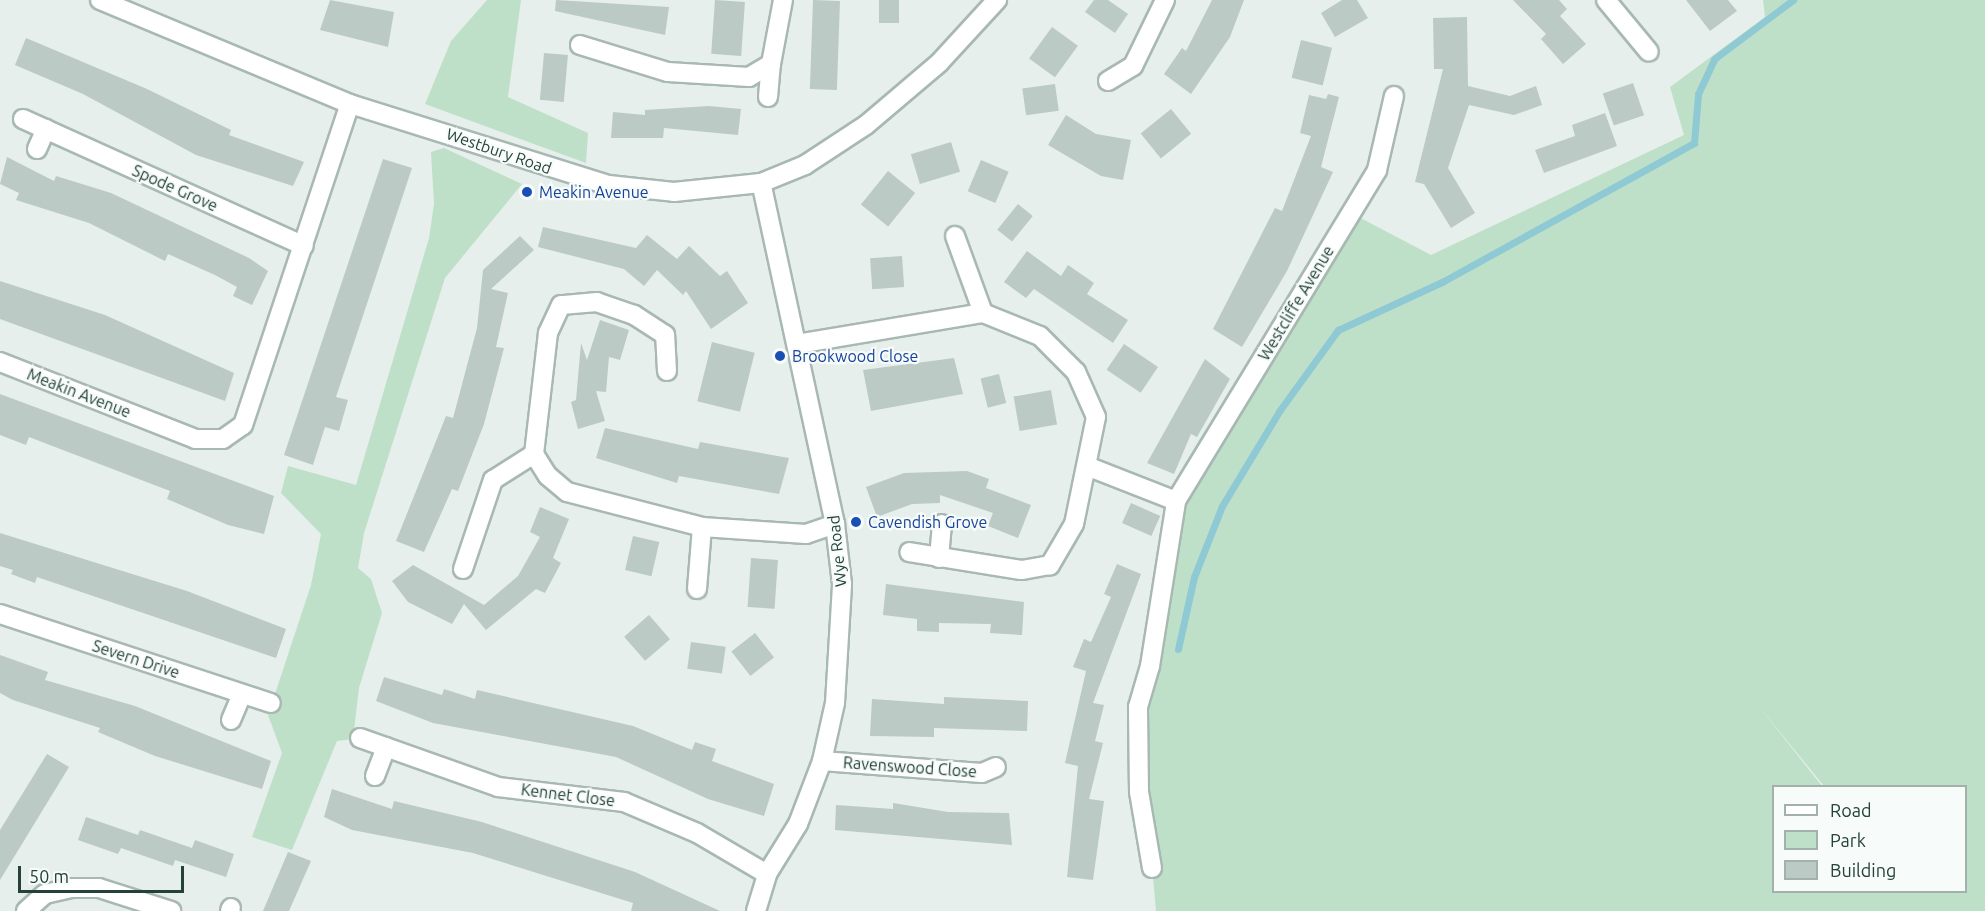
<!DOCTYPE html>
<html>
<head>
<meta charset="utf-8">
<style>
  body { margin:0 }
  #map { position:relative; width:1985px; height:911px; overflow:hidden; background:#e6efeb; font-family:Ubuntu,sans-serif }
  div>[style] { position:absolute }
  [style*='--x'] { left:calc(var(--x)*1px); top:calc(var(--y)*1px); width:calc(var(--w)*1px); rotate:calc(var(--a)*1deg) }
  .green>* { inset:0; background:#bfe0c8 }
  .stream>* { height:7px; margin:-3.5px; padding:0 3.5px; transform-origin:3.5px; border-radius:3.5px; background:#8ec9d4 }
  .building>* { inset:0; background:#bbcac4; transform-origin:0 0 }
  .roads { filter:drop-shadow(2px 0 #a8b8b2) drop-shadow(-2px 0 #a8b8b2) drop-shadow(0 2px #a8b8b2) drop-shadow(0 -2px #a8b8b2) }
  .minor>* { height:18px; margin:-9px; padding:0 9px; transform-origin:9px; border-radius:9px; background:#fff }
  .dots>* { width:16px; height:16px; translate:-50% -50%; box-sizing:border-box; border:3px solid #f7fbf9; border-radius:50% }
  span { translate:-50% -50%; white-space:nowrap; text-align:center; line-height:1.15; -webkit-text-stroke:4.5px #f7fbf9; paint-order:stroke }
  .street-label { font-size:16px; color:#24423a }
  .transit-label { font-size:16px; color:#164399 }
  .left { translate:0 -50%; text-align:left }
  .legend { position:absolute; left:1772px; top:785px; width:195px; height:108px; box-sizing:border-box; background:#f7fbf9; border:2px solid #a3b1ad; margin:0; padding:8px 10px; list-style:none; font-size:18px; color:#24423a }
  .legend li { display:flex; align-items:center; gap:12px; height:30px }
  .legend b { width:30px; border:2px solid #a3b1ad }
  .scale { position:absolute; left:18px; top:866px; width:166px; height:27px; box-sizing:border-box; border:3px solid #24423a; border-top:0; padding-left:8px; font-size:18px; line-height:21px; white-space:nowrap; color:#24423a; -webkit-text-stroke:4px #f7fbf9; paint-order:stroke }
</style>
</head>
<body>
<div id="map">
  <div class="green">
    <div style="clip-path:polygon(487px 0,521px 0,508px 97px,588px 133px,586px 163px,425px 104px,451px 41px)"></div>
    <div style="clip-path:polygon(evenodd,1763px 0,1985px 0,1985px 911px,1156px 911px,1138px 707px,1176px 501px,1351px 213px,1431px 255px,1684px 135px,1670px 87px,1765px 17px,1763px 0,1757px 704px,1824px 786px,1966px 786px,1966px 892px,1774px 892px,1774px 786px,1822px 786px,1757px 704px)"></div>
    <div style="clip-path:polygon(444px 148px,522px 184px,445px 278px,364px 533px,358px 568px,371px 579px,382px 613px,359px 688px,353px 739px,337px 741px,292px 850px,252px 837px,282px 753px,268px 715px,311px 585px,321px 534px,281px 493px,288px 466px,356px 485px,429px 238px,434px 204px,431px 152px)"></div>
  </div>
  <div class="stream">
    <div style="--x:1178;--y:649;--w:74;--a:-77.5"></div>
    <div style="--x:1194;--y:577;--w:76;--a:-68.5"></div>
    <div style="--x:1222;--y:506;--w:112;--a:-58.9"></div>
    <div style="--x:1280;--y:410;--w:99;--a:-54.1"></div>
    <div style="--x:1338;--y:330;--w:115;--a:-24.8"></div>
    <div style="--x:1442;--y:282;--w:288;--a:-28.9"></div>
    <div style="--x:1694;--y:143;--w:49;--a:-85.3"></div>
    <div style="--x:1698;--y:94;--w:38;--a:-65"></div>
    <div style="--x:1714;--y:59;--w:99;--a:-36.8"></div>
  </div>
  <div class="building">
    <div style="clip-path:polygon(330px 0,394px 12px,388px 47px,320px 30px)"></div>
    <div style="clip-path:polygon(556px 0,669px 7px,665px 35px,555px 11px)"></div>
    <div style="left:715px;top:0;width:30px;height:54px;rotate:4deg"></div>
    <div style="left:813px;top:0;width:27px;height:89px;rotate:2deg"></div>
    <div style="left:879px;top:0;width:20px;height:23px"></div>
    <div style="clip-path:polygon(1094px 0,1108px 0,1128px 14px,1115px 33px,1085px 12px)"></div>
    <div style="clip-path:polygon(1212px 0,1244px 0,1230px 37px,1191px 94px,1164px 74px,1182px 48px,1186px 51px)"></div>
    <div style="clip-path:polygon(1342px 0,1357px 0,1368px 18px,1335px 37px,1321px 13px)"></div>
    <div style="clip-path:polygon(1513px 0,1559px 0,1567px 9px,1560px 16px,1586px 44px,1563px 64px,1541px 39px,1546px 34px)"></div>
    <div style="clip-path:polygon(1686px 0,1728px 0,1737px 11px,1710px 31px)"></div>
    <div style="clip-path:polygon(1467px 17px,1468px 86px,1510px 96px,1536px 86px,1542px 105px,1514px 115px,1469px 105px,1448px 168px,1475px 213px,1451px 228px,1424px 184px,1415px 182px,1443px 69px,1434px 69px,1433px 18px)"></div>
    <div style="left:1052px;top:27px;width:32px;height:39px;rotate:36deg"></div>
    <div style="clip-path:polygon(26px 38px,147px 89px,231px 130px,229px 135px,304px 162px,293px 186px,196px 155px,83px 94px,15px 65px)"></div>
    <div style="left:1301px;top:40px;width:32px;height:39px;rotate:14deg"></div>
    <div style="left:544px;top:53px;width:24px;height:47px;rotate:5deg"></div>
    <div style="left:1633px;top:83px;width:34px;height:32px;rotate:71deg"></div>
    <div style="left:1055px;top:84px;width:27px;height:33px;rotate:82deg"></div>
    <div style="clip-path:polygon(1328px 94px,1339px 97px,1321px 167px,1333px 172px,1287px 271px,1242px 347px,1213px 329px,1275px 208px,1282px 211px,1311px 136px,1300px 133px,1309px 95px,1326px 99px)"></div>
    <div style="clip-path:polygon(709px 106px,741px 109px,738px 135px,664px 128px,663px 138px,611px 138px,613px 112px,645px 115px,645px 110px)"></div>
    <div style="left:1171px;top:109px;width:32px;height:39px;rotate:51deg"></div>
    <div style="clip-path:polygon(1605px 113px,1617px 146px,1544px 173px,1535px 150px,1575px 136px,1572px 125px)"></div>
    <div style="clip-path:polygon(1066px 115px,1096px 134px,1131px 140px,1123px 180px,1101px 176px,1048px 145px)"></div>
    <div style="left:951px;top:142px;width:31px;height:42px;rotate:73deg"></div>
    <div style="clip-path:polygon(7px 157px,54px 181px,56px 176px,111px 193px,249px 258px,268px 271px,252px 305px,233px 296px,237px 287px,215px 275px,168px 254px,165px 261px,89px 223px,16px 200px,19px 193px,0 184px)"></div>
    <div style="clip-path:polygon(383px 159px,412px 168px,336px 397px,348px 400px,339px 431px,325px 427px,313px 465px,284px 455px)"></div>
    <div style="left:981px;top:160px;width:30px;height:34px;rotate:23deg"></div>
    <div style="left:888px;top:171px;width:35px;height:43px;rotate:39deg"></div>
    <div style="left:1018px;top:204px;width:19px;height:33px;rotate:39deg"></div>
    <div style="clip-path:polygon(543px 227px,636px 248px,647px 235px,677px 259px,689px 246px,720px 276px,727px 271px,748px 303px,711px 329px,686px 291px,683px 295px,657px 270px,644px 286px,624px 269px,538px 247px)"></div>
    <div style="clip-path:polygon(520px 236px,534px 250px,491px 289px,508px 293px,496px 347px,504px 348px,484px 424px,458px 491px,452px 489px,424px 552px,396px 541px,446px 416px,453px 418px,477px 328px,483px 270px)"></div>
    <div style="clip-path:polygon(1027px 251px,1061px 276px,1068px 265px,1094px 283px,1087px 294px,1128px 320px,1113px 343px,1034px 289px,1026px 298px,1004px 282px)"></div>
    <div style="left:902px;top:256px;width:31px;height:32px;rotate:86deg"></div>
    <div style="clip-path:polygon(0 281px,105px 315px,234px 373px,225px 401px,0 319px)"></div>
    <div style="clip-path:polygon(600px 320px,629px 330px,620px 360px,609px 357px,606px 392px,596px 391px,605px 421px,578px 429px,571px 402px,576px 400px,581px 343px,587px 360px)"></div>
    <div style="left:712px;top:342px;width:44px;height:61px;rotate:14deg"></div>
    <div style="left:1124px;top:344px;width:41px;height:31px;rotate:34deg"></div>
    <div style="clip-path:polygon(954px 358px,963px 394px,871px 411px,863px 370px)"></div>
    <div style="clip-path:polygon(1205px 359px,1230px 379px,1197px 437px,1191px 434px,1174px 474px,1147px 463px)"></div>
    <div style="left:999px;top:374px;width:30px;height:19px;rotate:76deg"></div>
    <div style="left:1051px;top:390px;width:35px;height:38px;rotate:80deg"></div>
    <div style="clip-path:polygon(0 394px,274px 496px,264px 534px,228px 525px,167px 499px,170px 491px,29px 437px,26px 445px,0 435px)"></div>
    <div style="clip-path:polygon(605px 428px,698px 449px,700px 442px,789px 458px,779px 494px,679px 476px,677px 483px,596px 458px)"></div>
    <div style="clip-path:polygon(967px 471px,989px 479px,986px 488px,1031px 505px,1018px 538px,988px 526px,993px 513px,940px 495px,940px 503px,912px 504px,877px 517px,866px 487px,904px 473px)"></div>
    <div style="left:1131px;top:503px;width:32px;height:22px;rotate:24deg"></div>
    <div style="clip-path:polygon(540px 507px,569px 519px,553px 558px,561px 563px,545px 593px,536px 589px,486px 630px,464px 604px,452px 624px,408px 602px,392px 581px,413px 565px,484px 605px,518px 576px,540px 537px,530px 532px)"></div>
    <div style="clip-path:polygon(0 533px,187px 591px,286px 629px,276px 658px,37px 577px,35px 583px,11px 574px,13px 570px,0 566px)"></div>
    <div style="left:633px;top:536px;width:27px;height:35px;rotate:13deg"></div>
    <div style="left:751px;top:558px;width:27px;height:49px;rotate:4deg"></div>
    <div style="clip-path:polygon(1117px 564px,1141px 574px,1093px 703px,1104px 705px,1095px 741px,1103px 743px,1089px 799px,1104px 801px,1093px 880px,1067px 877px,1078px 766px,1065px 763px,1086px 671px,1073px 667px,1084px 639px,1091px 642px,1111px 597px,1104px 594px)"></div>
    <div style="clip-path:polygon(886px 584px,1024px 602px,1022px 635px,990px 633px,991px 624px,939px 623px,939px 632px,917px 631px,917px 619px,883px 615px)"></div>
    <div style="left:649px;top:615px;width:32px;height:33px;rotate:49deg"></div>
    <div style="left:755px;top:633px;width:31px;height:30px;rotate:52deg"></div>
    <div style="left:691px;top:642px;width:35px;height:27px;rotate:8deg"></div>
    <div style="clip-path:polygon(0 655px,48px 672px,45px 680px,135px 706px,271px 761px,262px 789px,155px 756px,98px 732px,100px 728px,13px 700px,0 693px)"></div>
    <div style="clip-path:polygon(384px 677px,442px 695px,444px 689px,475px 699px,477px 690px,633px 726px,692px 750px,695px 742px,716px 749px,712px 761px,774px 784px,764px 816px,708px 799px,616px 757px,433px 723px,376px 701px)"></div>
    <div style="clip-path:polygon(944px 697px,1028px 701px,1027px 731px,934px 728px,934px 737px,870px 736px,872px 699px,944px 704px)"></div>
    <div style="clip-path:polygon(47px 754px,69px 767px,0 880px,0 830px)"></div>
    <div style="clip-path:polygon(332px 789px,392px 809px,394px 801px,482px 822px,635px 872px,720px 911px,631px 911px,633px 903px,473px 853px,352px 830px,324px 817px)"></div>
    <div style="clip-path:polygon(893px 803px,948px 812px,1009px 813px,1012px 845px,835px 830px,836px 805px,893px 809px)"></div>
    <div style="clip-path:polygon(86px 817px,138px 835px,140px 830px,192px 848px,195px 840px,234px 854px,226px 877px,175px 860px,173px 866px,121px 848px,118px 854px,78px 840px)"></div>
    <div style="clip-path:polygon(288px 852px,311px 861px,289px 911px,263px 911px)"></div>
  </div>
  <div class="roads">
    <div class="minor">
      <div style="--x:100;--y:0;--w:271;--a:22.6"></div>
      <div style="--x:350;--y:104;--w:271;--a:17.4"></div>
      <div style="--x:609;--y:185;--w:65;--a:6.1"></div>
      <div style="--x:674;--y:192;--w:87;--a:-5.9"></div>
      <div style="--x:761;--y:183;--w:48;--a:-22.2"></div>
      <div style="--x:805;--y:165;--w:73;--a:-33.3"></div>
      <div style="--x:866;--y:125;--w:96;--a:-40.3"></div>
      <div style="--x:939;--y:63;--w:86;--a:-47.4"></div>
      <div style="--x:1606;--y:0;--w:67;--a:50.4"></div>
      <div style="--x:580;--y:45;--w:92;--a:17.1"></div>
      <div style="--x:668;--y:72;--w:81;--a:3.5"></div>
      <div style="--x:749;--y:77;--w:26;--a:-31"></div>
      <div style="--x:771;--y:64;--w:65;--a:-79.4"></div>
      <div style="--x:1108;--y:81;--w:29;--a:-31"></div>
      <div style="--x:1133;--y:66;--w:73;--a:-64.1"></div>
      <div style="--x:768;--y:97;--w:33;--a:-85"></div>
      <div style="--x:23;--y:119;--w:308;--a:24.3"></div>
      <div style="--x:37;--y:149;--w:22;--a:-66"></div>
      <div style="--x:955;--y:236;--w:82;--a:70"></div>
      <div style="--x:797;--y:344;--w:189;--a:-9.5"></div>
      <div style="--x:983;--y:313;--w:61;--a:22"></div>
      <div style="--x:1040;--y:336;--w:51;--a:45"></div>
      <div style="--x:1076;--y:372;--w:49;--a:66"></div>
      <div style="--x:1096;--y:417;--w:109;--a:101.6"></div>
      <div style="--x:1074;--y:524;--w:48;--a:120.3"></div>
      <div style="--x:1050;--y:565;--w:29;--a:170"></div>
      <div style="--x:1021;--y:570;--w:113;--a:-170.9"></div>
      <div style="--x:0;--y:362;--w:210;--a:21.5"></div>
      <div style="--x:195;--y:439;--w:28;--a:0"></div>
      <div style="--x:223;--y:439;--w:24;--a:-35"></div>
      <div style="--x:243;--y:425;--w:338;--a:-71.6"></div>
      <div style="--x:667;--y:371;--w:36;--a:-93"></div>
      <div style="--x:665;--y:335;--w:37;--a:-147"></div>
      <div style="--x:634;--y:315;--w:39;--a:-161"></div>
      <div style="--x:597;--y:302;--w:36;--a:175"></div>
      <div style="--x:561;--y:305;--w:31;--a:115"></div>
      <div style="--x:548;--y:333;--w:122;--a:96.6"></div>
      <div style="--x:534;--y:454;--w:26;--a:58"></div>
      <div style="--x:548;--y:476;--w:25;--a:40"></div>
      <div style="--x:567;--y:492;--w:139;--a:14.5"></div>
      <div style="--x:702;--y:527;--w:104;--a:3.9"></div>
      <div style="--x:806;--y:534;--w:31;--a:-19"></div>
      <div style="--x:1089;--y:467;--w:93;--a:21.3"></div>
      <div style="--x:939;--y:558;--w:34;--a:-85"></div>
      <div style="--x:463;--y:569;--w:94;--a:-71.4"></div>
      <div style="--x:493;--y:480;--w:49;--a:-32.4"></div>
      <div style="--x:697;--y:589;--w:62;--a:-85.4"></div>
      <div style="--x:0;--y:614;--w:285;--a:18.2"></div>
      <div style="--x:231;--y:720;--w:28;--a:-67"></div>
      <div style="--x:360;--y:738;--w:146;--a:19.5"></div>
      <div style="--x:498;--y:787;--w:127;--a:6.8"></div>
      <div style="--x:624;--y:802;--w:79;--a:23"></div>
      <div style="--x:697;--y:833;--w:81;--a:30.4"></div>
      <div style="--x:822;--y:761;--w:160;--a:4.3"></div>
      <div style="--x:982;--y:773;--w:15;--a:-23"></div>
      <div style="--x:375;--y:776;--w:31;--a:-69"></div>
      <div style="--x:1152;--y:868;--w:77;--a:-99.7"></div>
      <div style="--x:1139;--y:792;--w:85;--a:-90.7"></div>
      <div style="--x:1138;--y:707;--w:43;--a:-73.7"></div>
      <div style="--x:1150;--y:666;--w:167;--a:-81"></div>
      <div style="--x:1176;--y:501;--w:387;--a:-58.7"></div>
      <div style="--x:1377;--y:170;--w:76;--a:-77.1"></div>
      <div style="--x:26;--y:911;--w:25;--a:-42"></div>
      <div style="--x:45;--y:894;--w:26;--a:-13"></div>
      <div style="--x:70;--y:888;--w:29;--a:0"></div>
      <div style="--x:99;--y:888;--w:76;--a:17.7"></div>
      <div style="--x:230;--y:911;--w:3;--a:-72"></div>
      <div style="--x:756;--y:911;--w:39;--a:-73"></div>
      <div style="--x:767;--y:874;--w:59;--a:-58.2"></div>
      <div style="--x:798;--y:824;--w:67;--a:-69.1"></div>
      <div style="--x:822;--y:761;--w:59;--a:-77.4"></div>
      <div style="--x:835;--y:703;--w:119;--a:-86.6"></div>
      <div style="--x:842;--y:584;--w:60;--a:-96.7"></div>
      <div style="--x:835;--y:524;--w:349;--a:-102.2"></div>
    </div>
  </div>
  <div class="dots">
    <div style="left:527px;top:192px;background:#1a4fb4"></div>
    <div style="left:780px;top:356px;background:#1a4fb4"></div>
    <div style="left:856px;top:522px;background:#1a4fb4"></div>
  </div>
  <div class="street-label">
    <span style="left:499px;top:151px;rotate:19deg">Westbury Road</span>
    <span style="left:175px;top:188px;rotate:24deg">Spode Grove</span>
    <span style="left:1296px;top:303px;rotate:-59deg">Westcliffe Avenue</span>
    <span style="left:79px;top:393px;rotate:21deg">Meakin Avenue</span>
    <span style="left:837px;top:551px;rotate:-96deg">Wye Road</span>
    <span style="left:136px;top:659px;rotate:18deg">Severn Drive</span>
    <span style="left:910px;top:767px;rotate:4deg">Ravenswood Close</span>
    <span style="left:568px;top:795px;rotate:7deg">Kennet Close</span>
  </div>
  <div class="transit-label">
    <span class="left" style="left:539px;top:192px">Meakin Avenue</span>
    <span class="left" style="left:792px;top:356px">Brookwood Close</span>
    <span class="left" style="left:868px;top:522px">Cavendish Grove</span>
  </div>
  <ul class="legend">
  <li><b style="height:8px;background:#fff"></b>Road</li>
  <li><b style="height:16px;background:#bfe0c8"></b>Park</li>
  <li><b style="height:16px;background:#bbcac4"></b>Building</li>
  </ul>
  <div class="scale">50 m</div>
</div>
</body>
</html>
